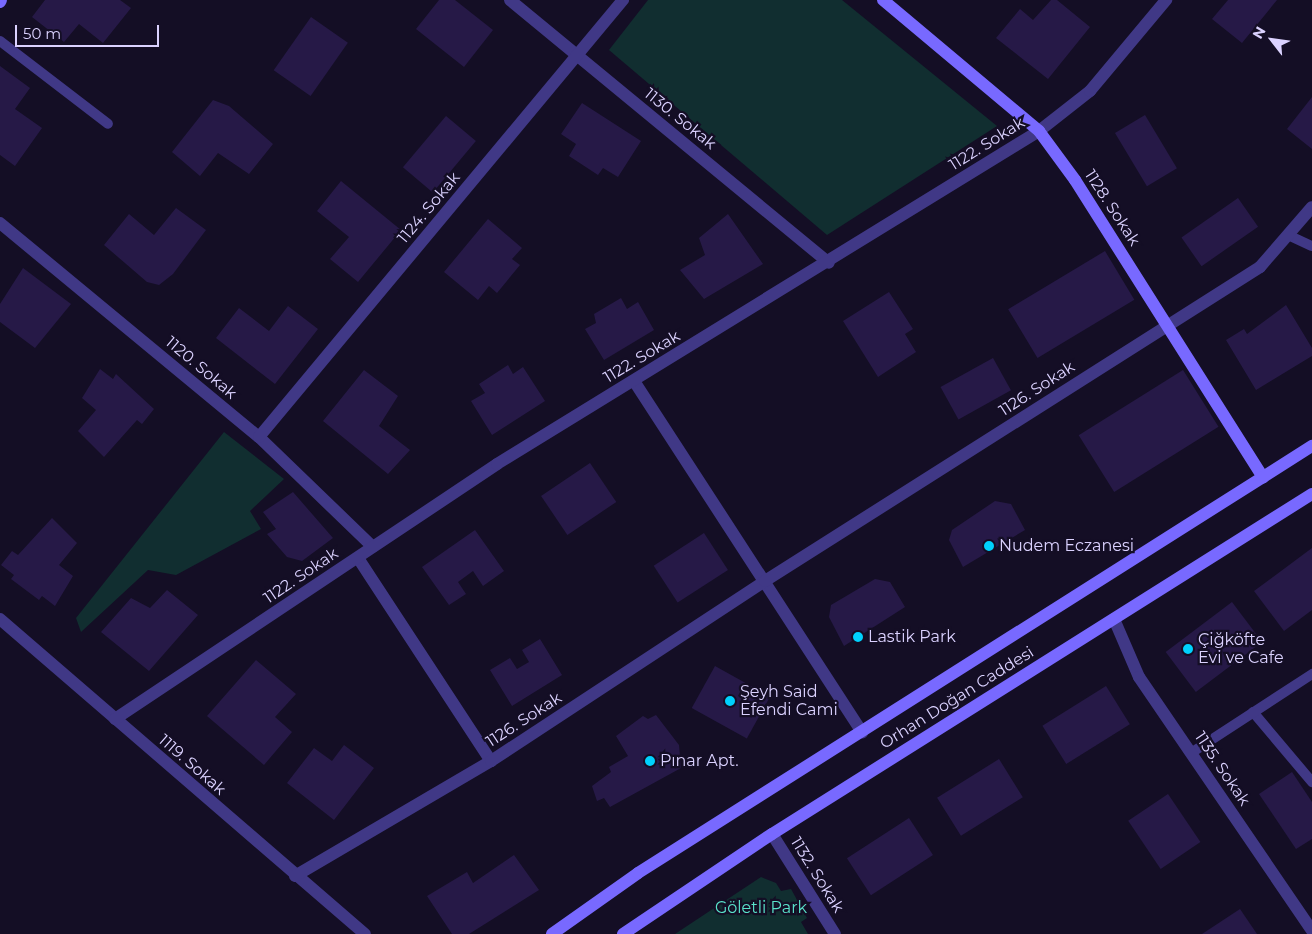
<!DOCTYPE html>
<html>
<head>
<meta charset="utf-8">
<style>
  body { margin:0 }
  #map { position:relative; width:1312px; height:934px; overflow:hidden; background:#140e25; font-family:Montserrat,sans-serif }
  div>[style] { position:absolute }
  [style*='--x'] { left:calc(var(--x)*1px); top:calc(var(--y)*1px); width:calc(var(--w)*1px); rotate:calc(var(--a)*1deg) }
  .green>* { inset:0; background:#112e30 }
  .building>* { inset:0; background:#261947; transform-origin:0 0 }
  .lane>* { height:10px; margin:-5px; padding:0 5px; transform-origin:5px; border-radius:5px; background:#403886 }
  .street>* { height:12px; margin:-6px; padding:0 6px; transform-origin:6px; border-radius:6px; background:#403886 }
  .secondary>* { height:12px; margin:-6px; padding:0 6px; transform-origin:6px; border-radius:6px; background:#7869ff }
  .dots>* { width:14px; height:14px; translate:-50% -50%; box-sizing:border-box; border:2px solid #140e25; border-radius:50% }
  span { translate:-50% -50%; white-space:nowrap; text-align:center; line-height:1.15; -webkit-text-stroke:4.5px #140e25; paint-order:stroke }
  .street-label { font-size:16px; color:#dbd2ff }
  .poi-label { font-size:16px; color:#dbd2ff }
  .left { translate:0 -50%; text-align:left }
  .park-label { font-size:16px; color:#5ae3cb }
  .north { position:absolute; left:1247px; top:15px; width:50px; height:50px; -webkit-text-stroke:4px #140e25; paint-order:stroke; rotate:300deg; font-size:14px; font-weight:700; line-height:20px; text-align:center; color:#dbd2ff }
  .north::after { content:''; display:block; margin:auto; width:18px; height:22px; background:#dbd2ff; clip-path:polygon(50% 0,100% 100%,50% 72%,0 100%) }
  .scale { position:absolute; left:15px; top:25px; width:144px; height:22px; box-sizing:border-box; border:2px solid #dbd2ff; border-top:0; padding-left:6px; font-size:15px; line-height:18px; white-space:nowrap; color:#dbd2ff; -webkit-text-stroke:4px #140e25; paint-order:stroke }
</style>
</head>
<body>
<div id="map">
  <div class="green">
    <div style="clip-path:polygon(648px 0,842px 0,997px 126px,827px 235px,609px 50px)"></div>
    <div style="clip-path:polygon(224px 432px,284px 479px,250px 511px,261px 529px,176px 575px,148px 570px,81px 632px,76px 618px)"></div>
    <div style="clip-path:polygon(761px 877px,776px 883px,781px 891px,791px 889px,807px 918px,801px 922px,808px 934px,675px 934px)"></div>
  </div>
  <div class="building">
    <div style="clip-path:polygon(45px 0,120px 0,131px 8px,103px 43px,79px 24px,64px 42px,32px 17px)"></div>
    <div style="clip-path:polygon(439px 0,455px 0,493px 30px,464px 67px,416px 29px)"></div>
    <div style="clip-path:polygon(1051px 0,1057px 0,1090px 27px,1048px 79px,996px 38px,1020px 9px,1033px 20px)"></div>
    <div style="clip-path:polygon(1228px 0,1277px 0,1242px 43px,1212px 19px)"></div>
    <div style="left:311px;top:17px;width:45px;height:65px;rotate:35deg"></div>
    <div style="clip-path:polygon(0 66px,30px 88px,15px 109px,42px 128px,15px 166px,0 155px)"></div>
    <div style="clip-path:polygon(1312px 97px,1312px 149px,1287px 129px)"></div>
    <div style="clip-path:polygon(213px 100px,229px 106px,273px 144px,249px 174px,218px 153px,200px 176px,172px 152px)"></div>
    <div style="clip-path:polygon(582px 103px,641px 141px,618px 177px,603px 168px,598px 175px,569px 156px,576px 144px,561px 134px)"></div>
    <div style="left:1145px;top:115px;width:62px;height:35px;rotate:59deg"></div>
    <div style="left:446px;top:116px;width:39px;height:67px;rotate:40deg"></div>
    <div style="clip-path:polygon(341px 181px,401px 230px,358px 282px,330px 259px,349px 237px,317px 211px)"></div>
    <div style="left:1238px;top:198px;width:35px;height:69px;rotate:55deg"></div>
    <div style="clip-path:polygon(176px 208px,206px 230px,173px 274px,159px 285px,147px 282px,104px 245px,129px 214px,154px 235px)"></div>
    <div style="clip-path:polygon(728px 214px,763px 264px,704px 299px,680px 270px,705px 255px,699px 238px)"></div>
    <div style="clip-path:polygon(488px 219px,522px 248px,512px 259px,520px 265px,497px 293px,489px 286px,478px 300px,444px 272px)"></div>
    <div style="left:1105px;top:251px;width:57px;height:113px;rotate:59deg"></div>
    <div style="clip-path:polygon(23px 268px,71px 304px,35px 348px,0 322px,0 304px)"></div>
    <div style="clip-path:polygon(889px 292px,913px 329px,905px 334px,916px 352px,878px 377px,843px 321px)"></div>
    <div style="clip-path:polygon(621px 298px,627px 309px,638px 302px,654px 330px,604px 360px,585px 329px,596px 323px,594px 314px)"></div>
    <div style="clip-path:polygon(1286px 305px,1312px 348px,1312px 356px,1256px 390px,1226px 340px,1244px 329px,1247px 334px)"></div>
    <div style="clip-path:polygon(288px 306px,318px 329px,275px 384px,216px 338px,239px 308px,269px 331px)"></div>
    <div style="left:993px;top:358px;width:37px;height:60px;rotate:61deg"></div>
    <div style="clip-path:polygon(508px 365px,513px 374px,523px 367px,545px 401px,492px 435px,471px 401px,485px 393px,479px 384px)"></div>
    <div style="clip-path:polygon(100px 369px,113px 379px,116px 374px,154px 409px,142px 424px,137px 420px,104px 457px,78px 431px,96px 410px,82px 398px)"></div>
    <div style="clip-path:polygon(364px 370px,398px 396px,379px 426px,410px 450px,388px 474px,323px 421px)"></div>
    <div style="left:1183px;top:370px;width:67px;height:123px;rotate:58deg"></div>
    <div style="left:590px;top:463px;width:47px;height:59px;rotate:56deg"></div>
    <div style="clip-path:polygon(293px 492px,333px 538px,302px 561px,287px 557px,267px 534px,276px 529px,263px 512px)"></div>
    <div style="clip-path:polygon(995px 501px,1011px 504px,1025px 530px,963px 567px,949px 540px,952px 530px)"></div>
    <div style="clip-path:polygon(52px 518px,77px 543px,59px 565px,73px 576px,55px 606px,42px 596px,39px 600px,11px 579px,14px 575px,1px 565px,12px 551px,18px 555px)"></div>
    <div style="clip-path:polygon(475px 530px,504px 571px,483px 586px,473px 571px,458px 582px,466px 594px,449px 605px,422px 567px)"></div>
    <div style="left:704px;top:533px;width:44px;height:60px;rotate:57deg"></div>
    <div style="clip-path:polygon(1312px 548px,1312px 610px,1284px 631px,1254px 591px)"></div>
    <div style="clip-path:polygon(875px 579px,890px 582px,905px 607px,844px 646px,829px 617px,831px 605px)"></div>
    <div style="clip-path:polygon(167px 590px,198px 615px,149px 671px,101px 632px,131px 598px,150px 608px)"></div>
    <div style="left:1232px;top:602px;width:50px;height:83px;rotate:53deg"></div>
    <div style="clip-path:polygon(540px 639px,562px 675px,512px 706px,490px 670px,510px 658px,517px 669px,529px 662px,522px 650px)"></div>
    <div style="clip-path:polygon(256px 660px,296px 694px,275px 717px,292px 732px,264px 765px,207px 716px)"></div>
    <div style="left:715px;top:666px;width:63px;height:48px;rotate:29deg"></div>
    <div style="left:1106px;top:686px;width:45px;height:75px;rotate:58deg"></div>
    <div style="clip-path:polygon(656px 715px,679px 745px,681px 768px,610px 807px,604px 798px,597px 801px,592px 786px,611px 772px,609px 767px,628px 756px,616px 736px,643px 716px,648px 719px)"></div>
    <div style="clip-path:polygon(344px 745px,374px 768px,334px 820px,287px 783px,314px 748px,332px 761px)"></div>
    <div style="left:999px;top:759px;width:45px;height:73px;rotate:58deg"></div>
    <div style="clip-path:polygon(1292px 772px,1312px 802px,1312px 839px,1296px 849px,1259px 794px)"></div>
    <div style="left:1168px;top:794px;width:58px;height:48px;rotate:56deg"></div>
    <div style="left:909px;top:818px;width:44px;height:74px;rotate:57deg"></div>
    <div style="clip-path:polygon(514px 855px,539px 890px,469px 934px,452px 934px,427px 896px,467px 872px,473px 883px)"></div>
    <div style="clip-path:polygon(1240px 909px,1257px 934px,1202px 934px)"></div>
  </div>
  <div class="lane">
    <div style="--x:0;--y:41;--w:136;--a:37.5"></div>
    <div style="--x:1288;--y:235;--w:26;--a:25"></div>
    <div style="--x:1253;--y:712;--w:92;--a:49.9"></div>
    <div style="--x:1191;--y:753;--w:145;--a:-33.1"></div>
  </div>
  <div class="street">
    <div style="--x:510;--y:0;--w:413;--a:39.5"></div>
    <div style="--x:0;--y:223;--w:336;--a:39.6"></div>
    <div style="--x:259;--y:437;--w:158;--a:44"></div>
    <div style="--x:634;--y:381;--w:419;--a:57"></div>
    <div style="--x:259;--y:437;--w:569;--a:-50.21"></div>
    <div style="--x:358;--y:558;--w:243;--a:56.8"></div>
    <div style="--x:0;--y:619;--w:482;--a:40.8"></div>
    <div style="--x:1114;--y:619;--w:63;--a:66.7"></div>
    <div style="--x:1139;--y:677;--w:307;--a:55.7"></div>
    <div style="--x:115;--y:719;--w:459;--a:-33.7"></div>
    <div style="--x:497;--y:464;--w:636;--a:-31.57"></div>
    <div style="--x:1039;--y:131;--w:65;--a:-38.1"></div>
    <div style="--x:1090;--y:91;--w:119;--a:-50.1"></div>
    <div style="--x:772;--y:834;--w:118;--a:57.8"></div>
    <div style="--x:295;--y:876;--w:227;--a:-30.4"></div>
    <div style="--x:491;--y:761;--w:328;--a:-33.3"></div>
    <div style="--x:765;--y:581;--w:586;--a:-32.39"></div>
    <div style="--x:1260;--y:267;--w:79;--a:-49.1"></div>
  </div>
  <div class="secondary">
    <div style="--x:883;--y:0;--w:204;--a:40"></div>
    <div style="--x:1039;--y:131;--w:61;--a:53.7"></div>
    <div style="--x:1075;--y:180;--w:352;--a:57.7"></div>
    <div style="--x:0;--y:2;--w:2;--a:-63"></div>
    <div style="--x:552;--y:934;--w:105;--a:-35.3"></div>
    <div style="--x:638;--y:873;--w:798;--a:-32.36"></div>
    <div style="--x:623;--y:934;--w:179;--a:-33.9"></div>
    <div style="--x:772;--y:834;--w:638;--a:-32.2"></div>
  </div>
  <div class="dots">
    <div style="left:989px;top:546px;background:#00d1fd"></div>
    <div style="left:858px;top:637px;background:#00d1fd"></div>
    <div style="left:1188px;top:649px;background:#00d1fd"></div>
    <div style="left:730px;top:701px;background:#00d1fd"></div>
    <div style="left:650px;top:761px;background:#00d1fd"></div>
  </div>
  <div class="street-label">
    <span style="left:680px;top:119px;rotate:39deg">1130. Sokak</span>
    <span style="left:987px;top:144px;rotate:-32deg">1122. Sokak</span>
    <span style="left:429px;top:208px;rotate:-50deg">1124. Sokak</span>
    <span style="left:1112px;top:208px;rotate:57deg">1128. Sokak</span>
    <span style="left:642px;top:357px;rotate:-31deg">1122. Sokak</span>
    <span style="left:201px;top:368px;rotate:40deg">1120. Sokak</span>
    <span style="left:1037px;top:389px;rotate:-33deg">1126. Sokak</span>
    <span style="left:301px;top:576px;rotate:-34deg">1122. Sokak</span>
    <span style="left:957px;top:698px;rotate:-32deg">Orhan Doğan Caddesi</span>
    <span style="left:524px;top:720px;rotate:-33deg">1126. Sokak</span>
    <span style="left:192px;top:765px;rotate:41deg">1119. Sokak</span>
    <span style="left:1222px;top:769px;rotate:56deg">1135. Sokak</span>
    <span style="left:817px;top:875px;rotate:58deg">1132. Sokak</span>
  </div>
  <div class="poi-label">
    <span class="left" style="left:999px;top:546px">Nudem Eczanesi</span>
    <span class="left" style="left:868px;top:637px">Lastik Park</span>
    <span class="left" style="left:1198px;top:649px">Çiğköfte<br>Evi ve Cafe</span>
    <span class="left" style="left:740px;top:701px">Şeyh Said<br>Efendi Cami</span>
    <span class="left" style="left:660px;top:761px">Pınar Apt.</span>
  </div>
  <div class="park-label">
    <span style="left:761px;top:908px">Göletli Park</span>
  </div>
  <div class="north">N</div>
  <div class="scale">50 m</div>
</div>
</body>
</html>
